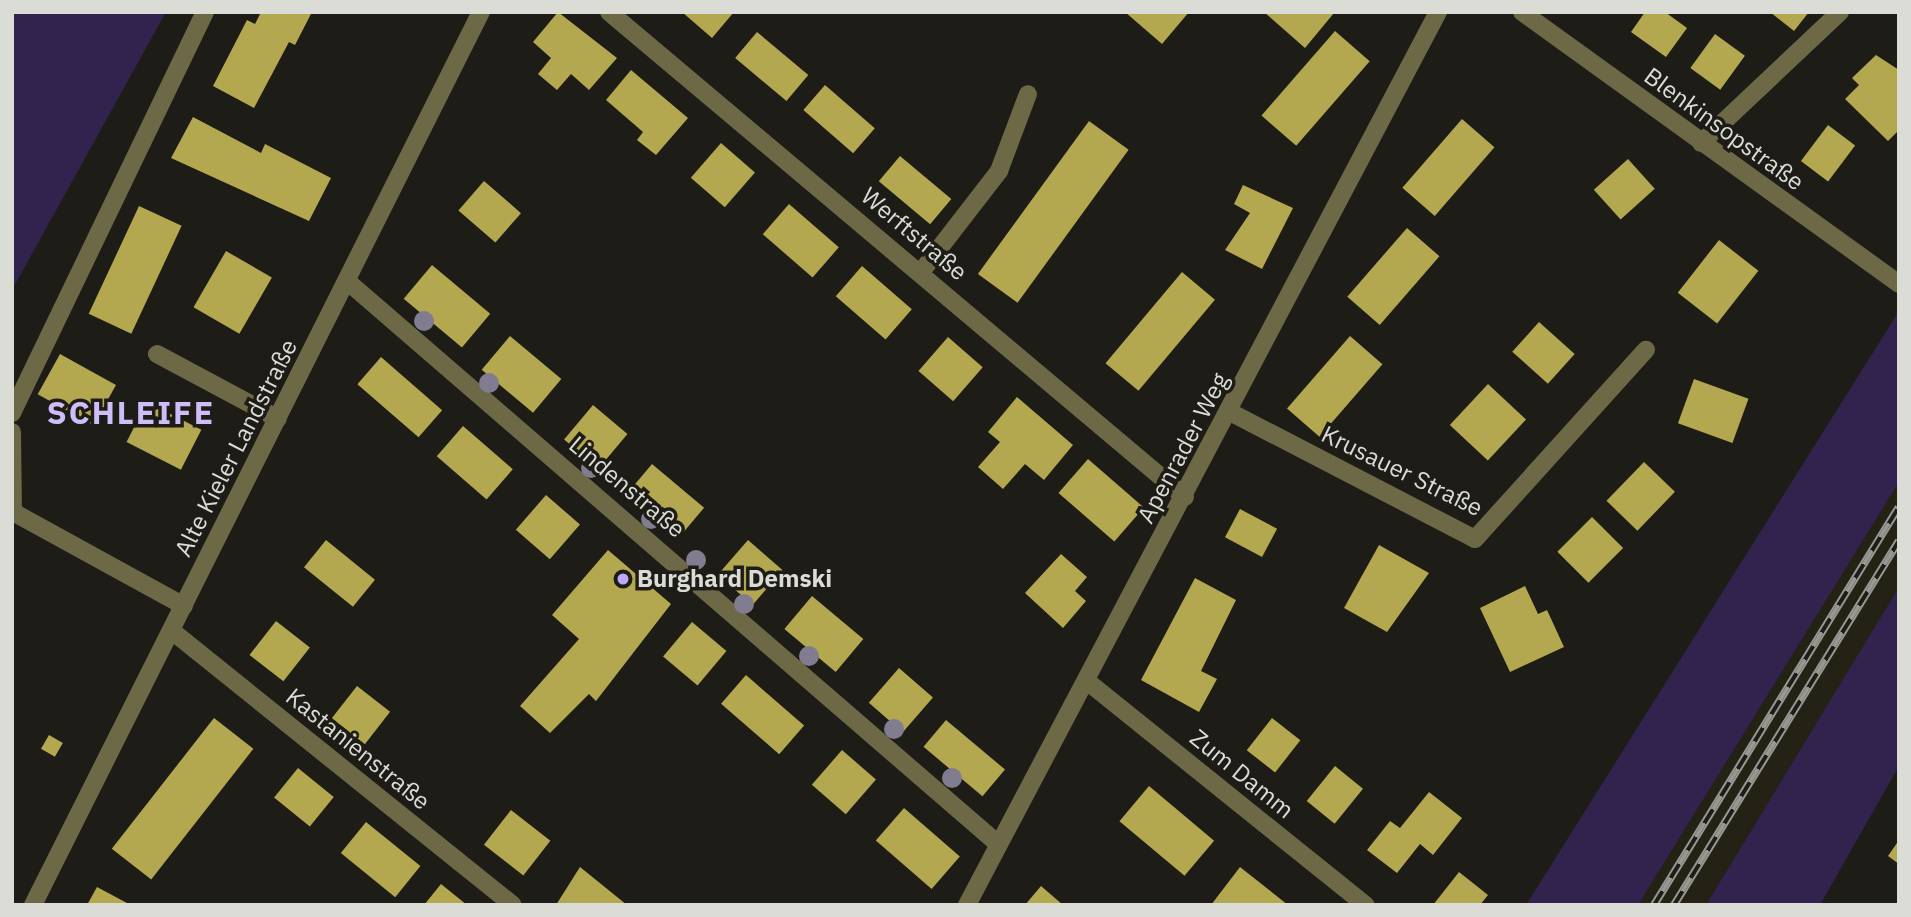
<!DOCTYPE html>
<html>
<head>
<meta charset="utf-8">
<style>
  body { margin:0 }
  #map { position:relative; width:1911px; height:917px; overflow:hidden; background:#1d1c16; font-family:"IBM Plex Sans",sans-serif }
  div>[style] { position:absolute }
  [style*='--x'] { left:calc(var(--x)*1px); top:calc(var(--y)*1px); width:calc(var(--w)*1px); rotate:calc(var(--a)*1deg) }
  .built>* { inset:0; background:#232215 }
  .green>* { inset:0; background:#32234e }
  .building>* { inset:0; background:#b3a84f; transform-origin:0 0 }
  .minor>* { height:18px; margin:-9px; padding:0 9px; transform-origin:9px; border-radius:9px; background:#6d6947 }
  .rail>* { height:8px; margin-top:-4px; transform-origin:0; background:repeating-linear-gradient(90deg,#1d1c16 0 16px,#989893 0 32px); box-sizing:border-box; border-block:2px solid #989893 }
  .trees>* { width:20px; height:20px; margin:-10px; border-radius:50%; background:#827c90 }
  .dots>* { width:19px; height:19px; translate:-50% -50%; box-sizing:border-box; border:4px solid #1d1c16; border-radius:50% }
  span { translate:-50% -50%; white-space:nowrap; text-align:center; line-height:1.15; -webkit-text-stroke:7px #1d1c16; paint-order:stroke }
  .street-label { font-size:24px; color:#dcdcd7 }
  .poi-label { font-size:24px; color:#dcdcd7; font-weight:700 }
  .left { translate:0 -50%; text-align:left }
  .district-label { font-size:32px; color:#cebef7; font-weight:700; letter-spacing:2px }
  .frame { position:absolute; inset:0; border:14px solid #dcdcd7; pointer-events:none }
</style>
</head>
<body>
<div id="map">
  <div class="built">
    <div style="clip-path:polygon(1899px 482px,1899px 587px,1706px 905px,1638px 905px)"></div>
  </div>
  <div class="green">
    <div style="clip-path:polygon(12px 12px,166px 12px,12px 290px)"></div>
    <div style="clip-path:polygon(1899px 311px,1899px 482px,1638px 905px,1526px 905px)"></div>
    <div style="clip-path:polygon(1899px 587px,1899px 766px,1820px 905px,1706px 905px)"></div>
  </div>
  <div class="building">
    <div style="clip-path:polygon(261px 12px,312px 12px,295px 45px,289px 42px,254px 108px,213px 86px,247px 20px,255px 24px)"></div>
    <div style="clip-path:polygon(558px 12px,617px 58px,589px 90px,571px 74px,557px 90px,538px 74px,551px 58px,533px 42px)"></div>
    <div style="clip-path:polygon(682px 12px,734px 12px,712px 38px)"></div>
    <div style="clip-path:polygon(1125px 12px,1189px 12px,1162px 44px)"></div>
    <div style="clip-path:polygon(1264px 12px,1333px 12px,1334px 13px,1305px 48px)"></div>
    <div style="clip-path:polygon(1645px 12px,1665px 12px,1687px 28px,1666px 57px,1631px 32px)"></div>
    <div style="clip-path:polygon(1770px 12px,1809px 12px,1794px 31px)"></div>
    <div style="left:1335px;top:31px;width:46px;height:112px;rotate:41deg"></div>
    <div style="left:757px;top:32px;width:67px;height:34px;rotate:40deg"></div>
    <div style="left:1715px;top:34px;width:37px;height:42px;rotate:36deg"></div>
    <div style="clip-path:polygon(1876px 55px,1899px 70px,1899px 130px,1888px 141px,1845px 99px,1859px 85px,1852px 78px)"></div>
    <div style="clip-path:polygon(631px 70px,688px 118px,656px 155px,637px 140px,643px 132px,606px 100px)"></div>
    <div style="left:825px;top:85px;width:66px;height:33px;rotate:41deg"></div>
    <div style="clip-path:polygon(193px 117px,261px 153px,265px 144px,331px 178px,309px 221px,171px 158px)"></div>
    <div style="left:1462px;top:119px;width:43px;height:91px;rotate:41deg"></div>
    <div style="left:1089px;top:121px;width:49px;height:189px;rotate:36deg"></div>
    <div style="left:1828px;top:125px;width:34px;height:45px;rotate:37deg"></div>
    <div style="left:721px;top:143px;width:45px;height:46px;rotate:41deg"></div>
    <div style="left:900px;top:156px;width:67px;height:33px;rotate:40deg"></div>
    <div style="left:1628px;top:159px;width:40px;height:46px;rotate:48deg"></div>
    <div style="left:484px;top:181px;width:49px;height:39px;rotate:41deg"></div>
    <div style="clip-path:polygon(1243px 185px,1293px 208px,1262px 269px,1225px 250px,1250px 213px,1234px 204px)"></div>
    <div style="left:789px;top:204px;width:66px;height:40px;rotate:41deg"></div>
    <div style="left:139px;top:206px;width:47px;height:119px;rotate:25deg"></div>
    <div style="left:1407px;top:228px;width:43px;height:91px;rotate:41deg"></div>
    <div style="left:1719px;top:240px;width:50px;height:67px;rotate:38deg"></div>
    <div style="left:226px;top:251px;width:53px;height:65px;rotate:30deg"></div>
    <div style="left:432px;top:265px;width:76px;height:44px;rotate:40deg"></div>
    <div style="left:862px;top:266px;width:66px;height:40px;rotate:41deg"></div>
    <div style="left:1182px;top:272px;width:43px;height:119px;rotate:40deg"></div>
    <div style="left:1539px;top:322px;width:48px;height:40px;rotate:42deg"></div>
    <div style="left:510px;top:336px;width:67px;height:44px;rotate:40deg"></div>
    <div style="left:1350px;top:336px;width:43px;height:96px;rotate:41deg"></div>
    <div style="left:948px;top:337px;width:46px;height:45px;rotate:41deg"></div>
    <div style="left:60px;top:354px;width:64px;height:46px;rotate:29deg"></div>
    <div style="left:381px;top:357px;width:81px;height:36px;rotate:41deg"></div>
    <div style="left:1694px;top:379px;width:58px;height:47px;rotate:20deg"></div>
    <div style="left:1488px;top:384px;width:52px;height:56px;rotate:43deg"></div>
    <div style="clip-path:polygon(1017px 397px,1073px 445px,1044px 480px,1025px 464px,1003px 489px,978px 467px,1000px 442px,988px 432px)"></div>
    <div style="left:147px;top:402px;width:61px;height:45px;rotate:27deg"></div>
    <div style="left:593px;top:405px;width:45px;height:45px;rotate:40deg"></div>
    <div style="left:463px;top:426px;width:66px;height:40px;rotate:41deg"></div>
    <div style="left:1088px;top:459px;width:74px;height:45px;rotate:41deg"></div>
    <div style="left:1644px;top:462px;width:43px;height:54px;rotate:44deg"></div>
    <div style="left:652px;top:464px;width:68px;height:37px;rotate:40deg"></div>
    <div style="left:546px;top:495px;width:45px;height:46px;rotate:41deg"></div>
    <div style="left:1240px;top:509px;width:42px;height:32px;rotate:28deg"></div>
    <div style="left:1592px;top:517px;width:44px;height:49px;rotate:45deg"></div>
    <div style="left:326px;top:540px;width:63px;height:35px;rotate:39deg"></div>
    <div style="left:748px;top:540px;width:46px;height:46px;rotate:41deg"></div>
    <div style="clip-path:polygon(1379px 545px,1429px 573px,1387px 632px,1344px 608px)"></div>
    <div style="clip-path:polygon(608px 550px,671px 604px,596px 701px,589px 694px,550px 733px,520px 706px,579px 639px,552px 615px)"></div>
    <div style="clip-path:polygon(1061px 554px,1087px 577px,1075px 591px,1086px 601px,1063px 628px,1025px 593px)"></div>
    <div style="clip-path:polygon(1195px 578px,1236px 600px,1201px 671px,1217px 679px,1199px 712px,1141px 680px)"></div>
    <div style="clip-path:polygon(1525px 586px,1538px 614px,1547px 610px,1564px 647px,1510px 672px,1480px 608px)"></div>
    <div style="left:812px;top:596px;width:67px;height:43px;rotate:40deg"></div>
    <div style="left:276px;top:621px;width:43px;height:43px;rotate:38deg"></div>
    <div style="left:692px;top:622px;width:45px;height:45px;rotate:40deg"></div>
    <div style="left:899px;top:668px;width:45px;height:46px;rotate:41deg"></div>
    <div style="left:746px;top:675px;width:77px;height:38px;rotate:41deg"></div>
    <div style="left:357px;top:686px;width:42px;height:41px;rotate:38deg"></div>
    <div style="left:214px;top:718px;width:50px;height:166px;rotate:38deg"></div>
    <div style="left:1272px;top:718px;width:36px;height:41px;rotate:38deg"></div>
    <div style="left:946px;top:720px;width:77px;height:35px;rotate:40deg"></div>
    <div style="left:49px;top:735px;width:16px;height:16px;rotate:30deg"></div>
    <div style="left:842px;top:750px;width:45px;height:46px;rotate:41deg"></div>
    <div style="left:1335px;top:766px;width:36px;height:45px;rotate:39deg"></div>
    <div style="left:298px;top:768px;width:46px;height:38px;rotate:39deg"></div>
    <div style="left:1149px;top:786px;width:85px;height:46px;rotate:40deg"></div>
    <div style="clip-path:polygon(1429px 792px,1462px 818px,1433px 855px,1420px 844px,1397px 873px,1367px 850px,1390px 821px,1400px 828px)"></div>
    <div style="left:904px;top:808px;width:74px;height:43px;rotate:41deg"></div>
    <div style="left:511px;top:810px;width:50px;height:44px;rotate:38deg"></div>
    <div style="left:366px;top:822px;width:70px;height:40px;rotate:39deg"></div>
    <div style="clip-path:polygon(1899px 840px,1899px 864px,1888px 856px)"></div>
    <div style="clip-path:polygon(580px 867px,627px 905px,556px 905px)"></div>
    <div style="clip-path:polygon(1240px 867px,1288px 905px,1211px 905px)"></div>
    <div style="clip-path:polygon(1459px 872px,1488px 895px,1480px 905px,1433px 905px)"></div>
    <div style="clip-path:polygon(441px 884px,467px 905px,424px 905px)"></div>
    <div style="clip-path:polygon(1041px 886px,1063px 905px,1025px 905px)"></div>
    <div style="clip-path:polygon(97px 887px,127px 903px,126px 905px,87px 905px)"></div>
  </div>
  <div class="minor">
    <div style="--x:609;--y:12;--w:753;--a:40.1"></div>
    <div style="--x:1522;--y:12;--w:465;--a:35.8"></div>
    <div style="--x:1701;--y:143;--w:191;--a:-43.3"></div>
    <div style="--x:921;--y:272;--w:128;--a:-52.3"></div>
    <div style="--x:999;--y:171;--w:82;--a:-69.4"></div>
    <div style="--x:347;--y:281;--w:861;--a:40.85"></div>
    <div style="--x:157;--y:354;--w:137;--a:28.2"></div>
    <div style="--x:1230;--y:412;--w:276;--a:27.4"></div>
    <div style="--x:1475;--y:539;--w:255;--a:-47.9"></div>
    <div style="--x:12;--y:413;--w:445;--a:-64.3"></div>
    <div style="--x:12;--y:432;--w:80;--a:89.3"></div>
    <div style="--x:13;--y:512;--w:195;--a:28.8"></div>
    <div style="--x:172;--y:631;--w:437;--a:38.8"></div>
    <div style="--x:1088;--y:682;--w:356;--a:38.8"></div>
    <div style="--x:33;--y:905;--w:999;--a:-63.36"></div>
    <div style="--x:967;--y:905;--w:1010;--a:-62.19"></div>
  </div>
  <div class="rail">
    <div style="--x:1654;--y:905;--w:467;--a:-58.4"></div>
    <div style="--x:1674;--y:905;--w:428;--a:-58.3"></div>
  </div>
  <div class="trees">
    <div style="left:424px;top:321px"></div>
    <div style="left:489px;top:383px"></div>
    <div style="left:591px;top:468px"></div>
    <div style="left:651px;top:519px"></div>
    <div style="left:696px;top:560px"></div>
    <div style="left:744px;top:604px"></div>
    <div style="left:809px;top:656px"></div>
    <div style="left:894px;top:729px"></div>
    <div style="left:952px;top:778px"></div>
  </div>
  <div class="dots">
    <div style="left:623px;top:579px;background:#bfa9f4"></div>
  </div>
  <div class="street-label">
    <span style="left:1724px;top:129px;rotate:36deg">Blenkinsopstraße</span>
    <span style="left:914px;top:234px;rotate:40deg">Werftstraße</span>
    <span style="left:236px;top:448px;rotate:-63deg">Alte Kieler Landstraße</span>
    <span style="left:1183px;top:448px;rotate:-62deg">Apenrader Weg</span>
    <span style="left:1402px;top:471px;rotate:26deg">Krusauer Straße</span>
    <span style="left:627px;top:487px;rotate:40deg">Lindenstraße</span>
    <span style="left:358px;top:749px;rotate:39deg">Kastanienstraße</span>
    <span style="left:1242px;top:774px;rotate:39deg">Zum Damm</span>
  </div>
  <div class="poi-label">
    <span class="left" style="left:637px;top:579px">Burghard Demski</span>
  </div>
  <div class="district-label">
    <span style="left:131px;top:412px">SCHLEIFE</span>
  </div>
  <div class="frame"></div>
</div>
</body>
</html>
